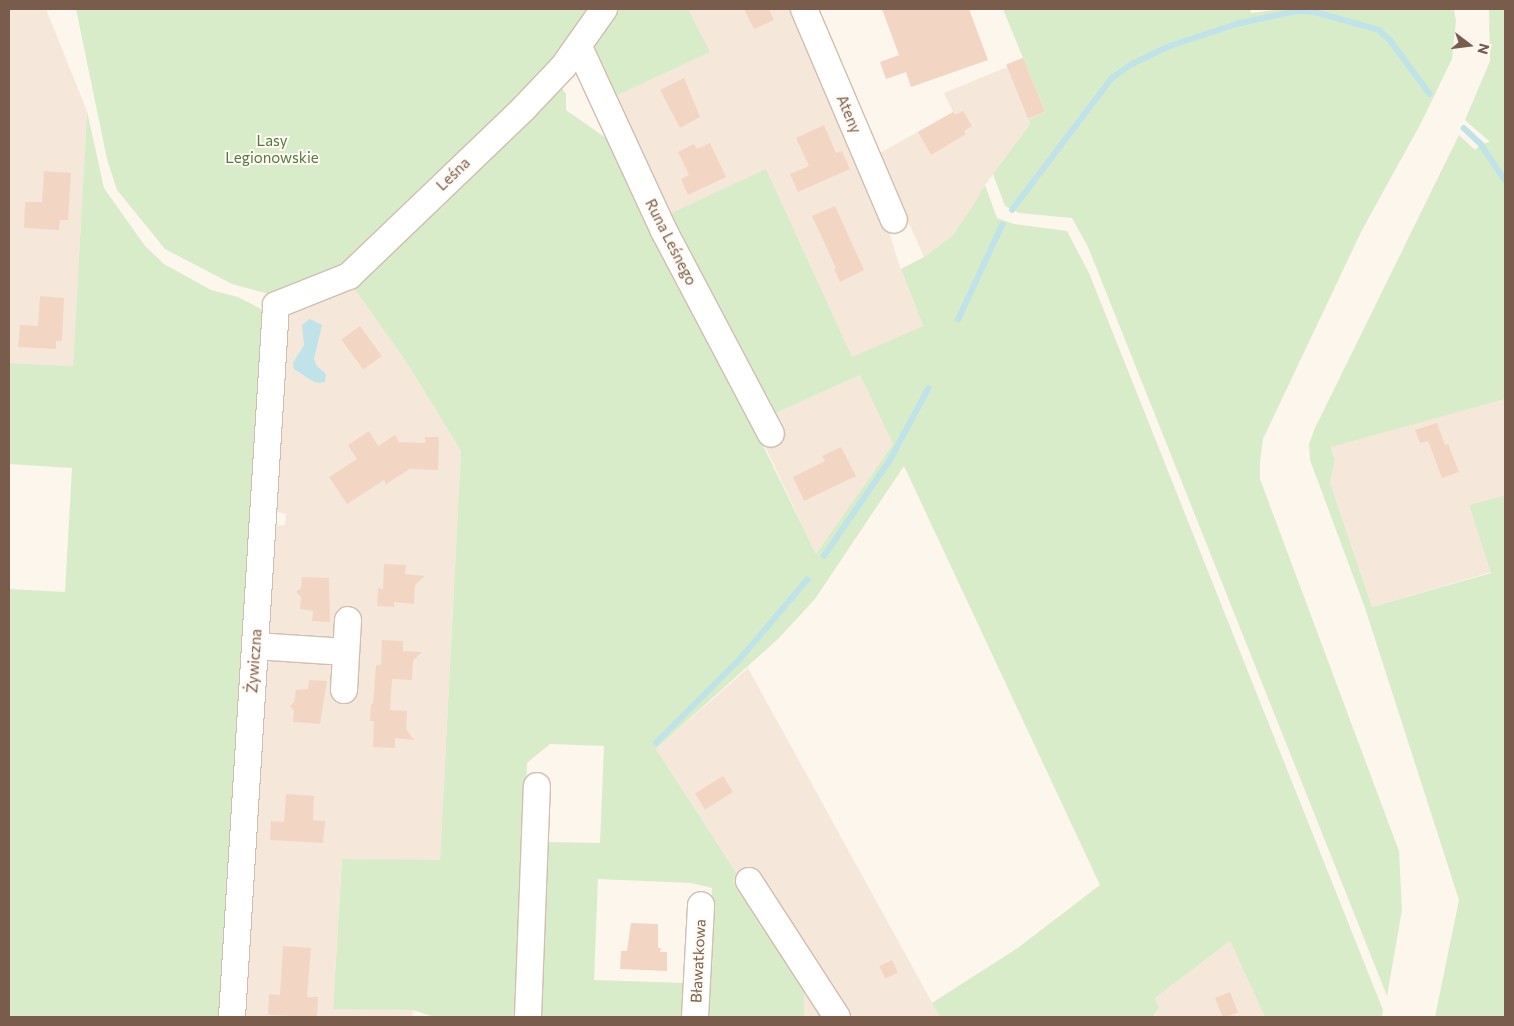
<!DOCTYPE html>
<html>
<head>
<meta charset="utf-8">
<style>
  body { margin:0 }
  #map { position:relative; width:1514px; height:1026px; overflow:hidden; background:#fdf6ec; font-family:Commissioner,sans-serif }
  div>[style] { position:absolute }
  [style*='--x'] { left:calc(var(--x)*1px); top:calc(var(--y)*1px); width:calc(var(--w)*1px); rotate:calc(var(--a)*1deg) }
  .residential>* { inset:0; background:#f5e8da }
  .green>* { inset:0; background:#d8ecc9 }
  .water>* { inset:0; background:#bfe3e8 }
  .stream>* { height:5.5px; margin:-2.75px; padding:0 2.75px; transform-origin:2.75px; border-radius:2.75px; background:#bfe3e8 }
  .building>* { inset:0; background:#f3d5c3; transform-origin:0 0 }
  .roads { filter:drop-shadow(1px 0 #d1beb0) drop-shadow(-1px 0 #d1beb0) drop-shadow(0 1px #d1beb0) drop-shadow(0 -1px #d1beb0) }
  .minor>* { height:26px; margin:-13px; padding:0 13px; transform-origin:13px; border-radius:13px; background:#fff }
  span { translate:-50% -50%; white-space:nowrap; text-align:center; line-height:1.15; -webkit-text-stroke:4px #fffaf3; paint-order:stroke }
  .street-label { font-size:15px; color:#7a5c4d }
  .park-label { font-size:15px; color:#537a41 }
  .frame { position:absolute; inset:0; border:10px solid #7a5c4d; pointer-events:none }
  .north { position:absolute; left:1444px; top:20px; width:50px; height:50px; -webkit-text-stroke:4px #fffaf3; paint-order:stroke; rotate:105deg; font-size:14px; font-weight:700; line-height:20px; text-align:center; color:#7a5c4d }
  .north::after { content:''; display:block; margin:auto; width:18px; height:22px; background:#7a5c4d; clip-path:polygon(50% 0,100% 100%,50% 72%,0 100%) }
</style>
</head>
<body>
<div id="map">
  <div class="residential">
    <div style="clip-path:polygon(9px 9px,46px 9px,87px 111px,73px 366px,9px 363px)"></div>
    <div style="clip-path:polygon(688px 9px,796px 9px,872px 177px,899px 264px,923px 326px,852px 358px,766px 170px,669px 214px,609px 99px,709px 52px)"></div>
    <div style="clip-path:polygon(1023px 58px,1045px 112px,1029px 119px,1030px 124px,985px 185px,972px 207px,952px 236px,924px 257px,878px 154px,953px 112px,944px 93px,1007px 67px,1006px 64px)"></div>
    <div style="clip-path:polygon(355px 288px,407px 363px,461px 451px,440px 861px,342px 859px,333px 1008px,413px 1010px,412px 1017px,240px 1017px,264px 655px,331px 659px,340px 636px,332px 644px,265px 639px,274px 526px,285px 525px,286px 514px,273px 511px,282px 308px)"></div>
    <div style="clip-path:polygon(860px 375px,893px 444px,816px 554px,762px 440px,769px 416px)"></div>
    <div style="clip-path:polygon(1505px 399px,1505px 495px,1469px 505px,1491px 572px,1372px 607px,1330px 483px,1335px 459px,1331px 446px)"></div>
    <div style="clip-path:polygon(748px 668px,940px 1017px,843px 1017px,740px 879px,656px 749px)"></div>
    <div style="clip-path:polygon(1230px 941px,1265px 1017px,1154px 1017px,1159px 1008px,1155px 998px)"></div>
    <div style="clip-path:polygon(805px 979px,830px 1017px,804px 1017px)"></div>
  </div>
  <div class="green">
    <div style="clip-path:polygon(76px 9px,598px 9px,568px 56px,345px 270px,273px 295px,232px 284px,165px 249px,117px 190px,107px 159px)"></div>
    <div style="clip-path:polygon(610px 9px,688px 9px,710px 52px,609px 99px,585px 47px)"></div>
    <div style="clip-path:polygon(1003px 9px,1250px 9px,1251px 13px,1281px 9px,1454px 9px,1456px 21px,1452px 59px,1421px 123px,1361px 232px,1263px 439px,1260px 462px,1260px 479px,1399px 851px,1402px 910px,1387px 996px,1088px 247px,1072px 218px,1019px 213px,1005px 206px,993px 174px,1030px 124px,1029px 119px,1045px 112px)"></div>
    <div style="clip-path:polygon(1489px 9px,1505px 9px,1505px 399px,1331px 447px,1335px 459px,1330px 483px,1372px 607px,1491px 573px,1469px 505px,1505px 495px,1505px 1017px,1435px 1017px,1459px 900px,1365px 608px,1310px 460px,1309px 444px,1315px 428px,1459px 135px,1475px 150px,1481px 144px,1490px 142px,1465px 120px,1490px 61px)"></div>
    <div style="clip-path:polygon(561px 87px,566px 94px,566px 110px,616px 145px,816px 554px,893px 444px,860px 375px,769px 416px,669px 214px,766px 169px,852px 357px,923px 326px,901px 269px,924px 257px,952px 236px,972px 207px,985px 185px,997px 218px,1014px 224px,1067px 231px,1089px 273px,1383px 1010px,1382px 1017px,1265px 1017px,1230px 941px,1155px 998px,1159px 1008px,1153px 1017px,940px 1017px,932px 1003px,1019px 947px,1100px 885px,904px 466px,815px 599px,778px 639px,656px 749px,805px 979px,804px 1017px,707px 1017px,712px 888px,691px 883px,598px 879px,594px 980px,686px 983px,684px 1017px,537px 1017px,546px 842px,600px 843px,604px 746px,550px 744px,527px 763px,517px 1017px,434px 1017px,413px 1010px,333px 1009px,342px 859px,440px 860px,461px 451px,407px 363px,350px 282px)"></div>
    <div style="clip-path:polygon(87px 111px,104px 188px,145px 246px,164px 264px,211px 290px,238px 297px,263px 310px,223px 1017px,9px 1017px,9px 589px,65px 592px,72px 468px,9px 464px,9px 363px,73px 366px)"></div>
  </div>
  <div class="water">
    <div style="clip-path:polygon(310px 319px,322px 325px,314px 359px,317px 366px,326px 374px,325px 382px,320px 383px,314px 382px,294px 369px,293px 363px,304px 345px,302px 325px)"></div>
  </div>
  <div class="stream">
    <div style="--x:1464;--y:128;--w:23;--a:43"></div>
    <div style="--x:1481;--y:144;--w:43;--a:56.3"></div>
    <div style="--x:1012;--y:210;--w:166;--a:-52.9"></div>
    <div style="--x:1112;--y:78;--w:24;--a:-35"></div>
    <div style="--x:1132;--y:64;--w:42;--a:-25.3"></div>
    <div style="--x:1170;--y:46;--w:74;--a:-18.2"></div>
    <div style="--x:1240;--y:23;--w:59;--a:-11.7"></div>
    <div style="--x:1298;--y:11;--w:17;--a:3"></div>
    <div style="--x:1315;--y:12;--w:66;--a:15.7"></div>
    <div style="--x:1379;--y:30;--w:15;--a:42"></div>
    <div style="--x:1390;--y:40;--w:67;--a:53.5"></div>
    <div style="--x:958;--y:320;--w:105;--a:-65.1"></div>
    <div style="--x:824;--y:556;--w:116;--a:-55.5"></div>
    <div style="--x:890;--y:460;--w:81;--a:-61.8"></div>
    <div style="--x:656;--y:743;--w:119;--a:-45"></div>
    <div style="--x:740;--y:659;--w:104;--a:-49.7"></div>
  </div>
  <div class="building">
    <div style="clip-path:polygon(744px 9px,769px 9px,774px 20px,754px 29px)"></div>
    <div style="clip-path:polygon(882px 9px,969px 9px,988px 60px,911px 87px,906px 72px,886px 79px,880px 62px,899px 55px)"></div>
    <div style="left:1023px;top:58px;width:58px;height:18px;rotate:68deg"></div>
    <div style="clip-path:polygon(684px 78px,700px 117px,680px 128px,660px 90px)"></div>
    <div style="clip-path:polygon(963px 111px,972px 126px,964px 131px,966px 134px,931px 155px,918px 132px,953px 112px,955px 115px)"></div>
    <div style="clip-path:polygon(824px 125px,836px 153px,842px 151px,850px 169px,798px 192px,790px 174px,809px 166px,796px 138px)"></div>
    <div style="clip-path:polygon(710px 143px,726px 177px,688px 195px,681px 179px,689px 175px,678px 152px,694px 144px,697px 149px)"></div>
    <div style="clip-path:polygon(44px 171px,71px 173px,68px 220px,60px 220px,59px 230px,24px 228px,25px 202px,42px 202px)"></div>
    <div style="clip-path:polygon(835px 206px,864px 270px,840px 282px,834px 269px,836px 268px,812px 216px)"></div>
    <div style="clip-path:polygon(40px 296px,64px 298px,62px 341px,56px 341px,56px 349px,18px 347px,20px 325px,38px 326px)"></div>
    <div style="left:360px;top:326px;width:37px;height:23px;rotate:54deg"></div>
    <div style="clip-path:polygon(1437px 423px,1445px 445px,1448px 444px,1459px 472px,1442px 478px,1428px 441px,1420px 443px,1415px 430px)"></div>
    <div style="clip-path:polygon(369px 431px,378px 446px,395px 435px,399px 442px,425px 443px,425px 437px,439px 437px,438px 470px,410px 469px,386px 484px,384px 480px,347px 504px,329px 477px,357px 459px,348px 445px)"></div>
    <div style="clip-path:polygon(841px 447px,856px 476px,804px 501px,793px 477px,825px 461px,822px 456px)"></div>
    <div style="clip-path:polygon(384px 564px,406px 565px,405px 574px,425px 576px,415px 585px,414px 604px,394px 602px,394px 607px,377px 606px,378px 588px,383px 589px)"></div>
    <div style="clip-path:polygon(302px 577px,329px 578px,330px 622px,312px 621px,313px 611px,300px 609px,301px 597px,296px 592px,301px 588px)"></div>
    <div style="clip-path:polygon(382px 640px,403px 641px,403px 651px,422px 652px,413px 661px,412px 680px,392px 679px,390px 710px,407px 711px,406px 729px,414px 740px,395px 738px,395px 748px,373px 747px,374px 721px,370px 721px,371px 704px,373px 704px,376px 665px,381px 665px)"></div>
    <div style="clip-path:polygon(309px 680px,327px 681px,320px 724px,293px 722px,294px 711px,290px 706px,294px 702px,296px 690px,308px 689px)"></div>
    <div style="left:723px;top:776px;width:19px;height:33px;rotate:58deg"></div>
    <div style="clip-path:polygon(286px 794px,314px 796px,313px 820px,325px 821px,323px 843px,270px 840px,271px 821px,284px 822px)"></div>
    <div style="clip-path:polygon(631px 923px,658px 924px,658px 948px,661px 948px,660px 952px,667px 952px,667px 971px,620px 969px,621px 951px,627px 951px)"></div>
    <div style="clip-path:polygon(283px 946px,311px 948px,307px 997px,318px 997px,317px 1017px,268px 1015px,269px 994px,280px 995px)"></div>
    <div style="left:892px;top:960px;width:14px;height:14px;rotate:65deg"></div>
    <div style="left:1230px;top:992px;width:22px;height:16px;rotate:69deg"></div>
  </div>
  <div class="roads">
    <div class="minor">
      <div style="--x:804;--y:9;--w:229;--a:66.9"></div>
      <div style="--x:579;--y:47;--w:203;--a:65.2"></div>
      <div style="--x:664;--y:231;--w:229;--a:62.2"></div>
      <div style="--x:255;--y:646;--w:91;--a:3.8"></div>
      <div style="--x:344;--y:690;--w:70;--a:-86.7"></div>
      <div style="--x:749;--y:881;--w:162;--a:57.1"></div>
      <div style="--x:232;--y:1017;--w:713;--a:-86.46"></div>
      <div style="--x:276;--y:305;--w:79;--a:-21.7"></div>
      <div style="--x:349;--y:276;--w:243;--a:-43.8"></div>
      <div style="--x:524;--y:108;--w:57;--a:-46.4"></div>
      <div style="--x:563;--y:67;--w:71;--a:-54.7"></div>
      <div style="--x:528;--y:1017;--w:231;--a:-87.8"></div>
      <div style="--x:695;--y:1017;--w:112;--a:-86.9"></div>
    </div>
  </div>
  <div class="street-label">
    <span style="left:849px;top:114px;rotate:67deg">Ateny</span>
    <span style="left:453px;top:174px;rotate:-44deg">Leśna</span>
    <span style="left:671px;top:242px;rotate:63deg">Runa Leśnego</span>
    <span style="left:254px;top:661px;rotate:-86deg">Żywiczna</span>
    <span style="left:698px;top:961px;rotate:-87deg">Bławatkowa</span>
  </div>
  <div class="park-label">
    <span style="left:272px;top:149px">Lasy<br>Legionowskie</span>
  </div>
  <div class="frame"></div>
  <div class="north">N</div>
</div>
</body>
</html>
